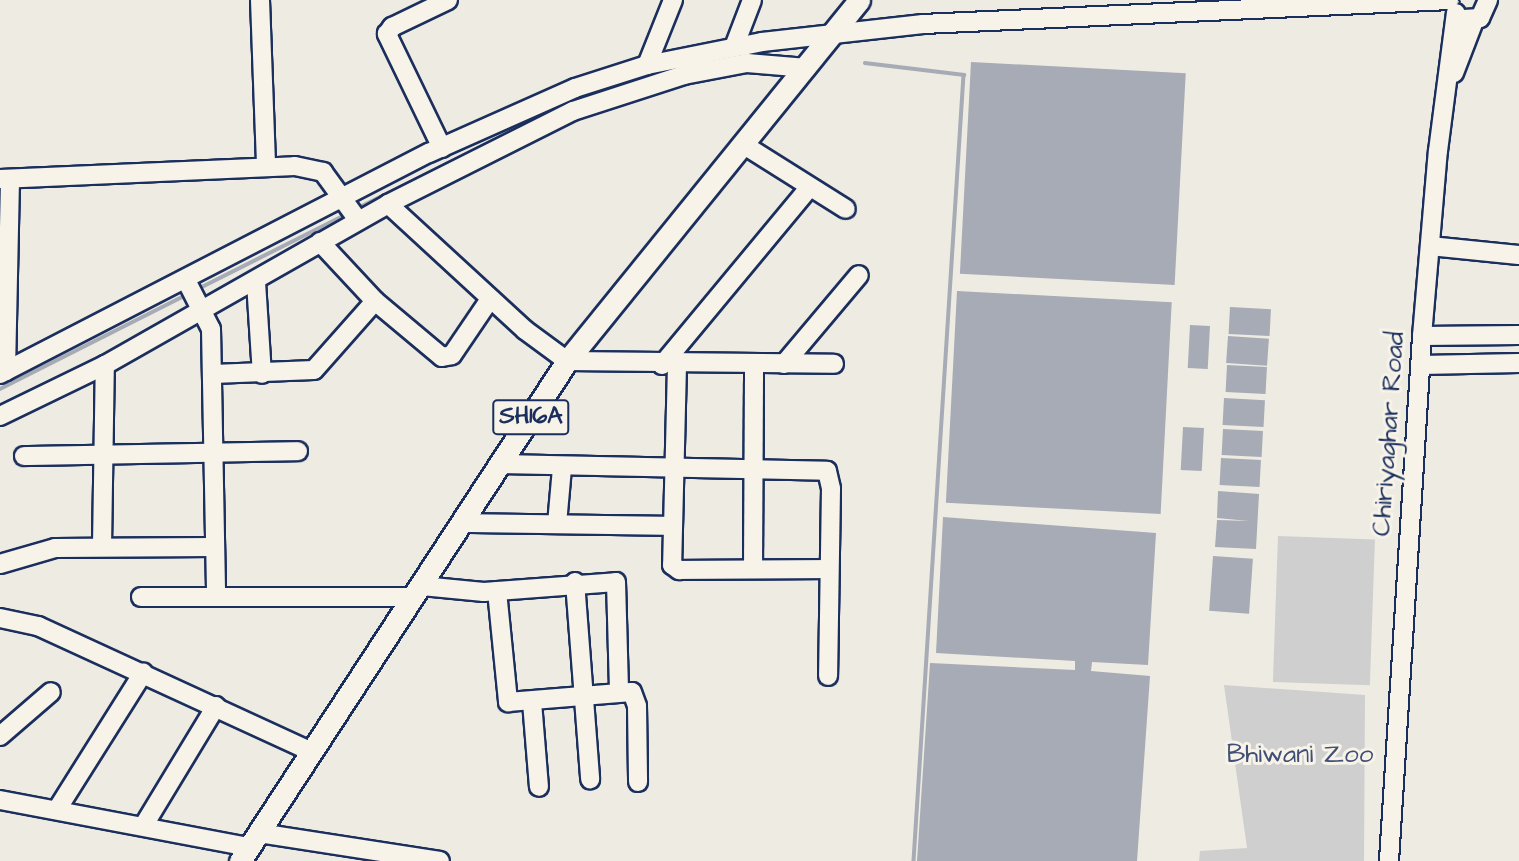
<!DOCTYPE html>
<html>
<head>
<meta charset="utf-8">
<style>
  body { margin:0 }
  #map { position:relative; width:1519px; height:861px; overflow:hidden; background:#eeebe2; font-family:"Architects Daughter",sans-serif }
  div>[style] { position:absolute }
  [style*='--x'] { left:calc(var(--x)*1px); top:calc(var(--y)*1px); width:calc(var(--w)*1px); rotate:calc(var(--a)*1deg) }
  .green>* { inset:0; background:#cfcfcf; transform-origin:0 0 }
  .water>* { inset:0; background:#a6abb5; transform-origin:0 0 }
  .stream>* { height:3.5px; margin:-1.75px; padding:0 1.75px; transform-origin:1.75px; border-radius:1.75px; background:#a6abb5 }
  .roads { filter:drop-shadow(2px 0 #1b2f5e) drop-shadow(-2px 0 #1b2f5e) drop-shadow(0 2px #1b2f5e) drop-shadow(0 -2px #1b2f5e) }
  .minor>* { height:18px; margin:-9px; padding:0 9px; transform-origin:9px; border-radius:9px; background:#f7f3e8 }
  .major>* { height:21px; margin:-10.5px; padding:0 10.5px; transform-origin:10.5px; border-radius:10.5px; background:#f7f3e8 }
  span { translate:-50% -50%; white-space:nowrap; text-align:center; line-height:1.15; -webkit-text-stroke:6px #f7f3e8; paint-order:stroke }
  .shield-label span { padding:2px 5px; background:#f7f3e8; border:2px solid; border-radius:5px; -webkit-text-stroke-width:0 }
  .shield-label { font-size:24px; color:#1b2f5e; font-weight:700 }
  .street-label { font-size:26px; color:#1b2f5e }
  .park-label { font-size:26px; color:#3f4f75 }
</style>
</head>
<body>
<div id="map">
  <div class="green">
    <div style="left:1278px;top:536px;width:97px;height:146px;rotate:2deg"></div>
    <div style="clip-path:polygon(1224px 685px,1365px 695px,1364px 861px,1199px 861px,1200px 851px,1247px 848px)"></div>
  </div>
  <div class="water">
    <div style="left:971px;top:62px;width:215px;height:212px;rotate:3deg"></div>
    <div style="left:957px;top:291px;width:215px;height:212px;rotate:3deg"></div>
    <div style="left:1230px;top:307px;width:41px;height:27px;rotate:3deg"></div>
    <div style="left:1190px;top:325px;width:20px;height:43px;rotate:3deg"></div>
    <div style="left:1228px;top:336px;width:41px;height:27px;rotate:4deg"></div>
    <div style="left:1227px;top:365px;width:40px;height:27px;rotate:3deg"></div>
    <div style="left:1224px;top:398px;width:41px;height:27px;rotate:3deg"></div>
    <div style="left:1183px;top:427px;width:21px;height:43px;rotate:3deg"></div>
    <div style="left:1223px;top:429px;width:40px;height:26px;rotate:3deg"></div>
    <div style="left:1221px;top:458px;width:40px;height:27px;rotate:3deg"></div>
    <div style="clip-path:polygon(1218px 491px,1259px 494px,1256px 549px,1215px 547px,1217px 520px,1249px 521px,1217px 518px)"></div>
    <div style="clip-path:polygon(943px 517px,1156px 533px,1148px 665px,1092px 662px,1091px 671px,1150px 676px,1137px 861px,917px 861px,930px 663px,1075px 670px,1075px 661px,936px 653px)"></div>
    <div style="left:1213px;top:556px;width:40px;height:55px;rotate:4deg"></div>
  </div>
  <div class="stream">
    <div style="--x:865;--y:63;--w:100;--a:6.9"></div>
    <div style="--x:964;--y:75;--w:788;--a:93.64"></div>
    <div style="--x:588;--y:97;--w:87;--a:-18.9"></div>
    <div style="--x:358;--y:208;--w:213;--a:-26.4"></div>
    <div style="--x:196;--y:290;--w:167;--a:-26.7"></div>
    <div style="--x:0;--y:389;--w:208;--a:-26.8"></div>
  </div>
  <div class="roads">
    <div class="minor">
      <div style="--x:260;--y:0;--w:166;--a:87.9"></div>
      <div style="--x:1464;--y:19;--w:16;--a:-4"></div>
      <div style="--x:1480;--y:18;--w:20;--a:-66"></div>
      <div style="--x:734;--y:47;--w:50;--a:-69"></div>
      <div style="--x:647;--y:65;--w:70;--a:-68.2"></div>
      <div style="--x:1454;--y:73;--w:56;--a:-69"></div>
      <div style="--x:744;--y:145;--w:120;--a:32.1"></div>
      <div style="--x:442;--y:148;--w:127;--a:-115.8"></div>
      <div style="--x:387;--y:34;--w:9;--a:-54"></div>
      <div style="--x:392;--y:27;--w:62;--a:-25.7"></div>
      <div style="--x:0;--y:179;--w:295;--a:-2.5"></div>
      <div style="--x:295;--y:166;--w:29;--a:12"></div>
      <div style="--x:323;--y:172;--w:59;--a:53.9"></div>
      <div style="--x:388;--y:204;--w:186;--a:42.6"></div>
      <div style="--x:525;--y:330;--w:52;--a:36.4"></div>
      <div style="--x:567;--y:361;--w:267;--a:0.6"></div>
      <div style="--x:320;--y:242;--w:81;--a:47"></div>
      <div style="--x:375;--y:301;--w:87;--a:39.9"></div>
      <div style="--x:442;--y:357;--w:10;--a:-11"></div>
      <div style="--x:452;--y:355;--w:68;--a:-55.8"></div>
      <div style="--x:1430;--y:246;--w:89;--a:5.8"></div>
      <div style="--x:186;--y:280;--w:55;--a:63"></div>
      <div style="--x:211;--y:329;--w:268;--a:88.9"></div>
      <div style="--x:256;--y:282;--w:92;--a:86.3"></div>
      <div style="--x:1422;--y:336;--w:97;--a:-0.6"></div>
      <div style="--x:784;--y:364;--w:116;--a:-49.9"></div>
      <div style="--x:662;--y:365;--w:231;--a:-50.3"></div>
      <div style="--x:677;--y:365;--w:200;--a:91.4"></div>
      <div style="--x:672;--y:565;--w:9;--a:36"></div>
      <div style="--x:679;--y:570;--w:147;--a:-0.4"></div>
      <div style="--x:1421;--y:365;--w:98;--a:-1.2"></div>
      <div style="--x:6;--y:371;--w:192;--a:-88.8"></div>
      <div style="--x:0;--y:374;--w:483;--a:-27.3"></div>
      <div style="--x:429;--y:153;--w:160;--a:-24"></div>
      <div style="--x:575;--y:88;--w:76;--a:-17.7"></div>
      <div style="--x:647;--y:65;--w:117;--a:-11.3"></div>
      <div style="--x:762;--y:42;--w:162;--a:-6.4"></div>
      <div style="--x:923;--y:24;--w:527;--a:-2.61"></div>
      <div style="--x:213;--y:374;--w:101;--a:-2.3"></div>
      <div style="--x:314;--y:370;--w:92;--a:-48.5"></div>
      <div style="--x:0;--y:416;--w:117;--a:-25.9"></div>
      <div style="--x:105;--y:365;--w:326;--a:-29.6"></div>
      <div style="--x:388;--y:204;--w:207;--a:-26.7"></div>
      <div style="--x:573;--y:111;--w:117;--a:-18"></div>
      <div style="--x:684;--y:75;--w:64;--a:-10.8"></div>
      <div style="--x:747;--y:63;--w:60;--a:4.8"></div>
      <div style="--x:24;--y:456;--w:274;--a:-1"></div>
      <div style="--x:500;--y:464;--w:327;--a:1.2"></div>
      <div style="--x:827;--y:471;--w:18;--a:77"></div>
      <div style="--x:831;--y:489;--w:187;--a:90.9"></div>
      <div style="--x:462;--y:523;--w:209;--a:0.8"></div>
      <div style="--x:557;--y:524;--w:56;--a:-84.9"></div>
      <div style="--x:102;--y:546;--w:181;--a:-89.1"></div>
      <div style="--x:0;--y:564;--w:57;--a:-16.2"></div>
      <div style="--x:55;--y:548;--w:158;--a:-0.4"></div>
      <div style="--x:753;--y:568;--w:204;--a:-89.7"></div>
      <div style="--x:575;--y:582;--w:198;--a:85.6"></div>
      <div style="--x:422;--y:586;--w:62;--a:5.5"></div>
      <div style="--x:484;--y:592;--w:132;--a:-4.3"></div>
      <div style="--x:616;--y:582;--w:108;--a:88.4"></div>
      <div style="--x:497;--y:591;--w:112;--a:84.3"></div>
      <div style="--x:508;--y:702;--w:124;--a:-4.6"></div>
      <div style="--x:632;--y:692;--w:15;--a:70"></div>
      <div style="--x:637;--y:706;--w:76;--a:89.2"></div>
      <div style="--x:141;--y:597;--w:274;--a:0"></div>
      <div style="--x:0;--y:618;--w:39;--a:12"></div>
      <div style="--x:38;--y:626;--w:302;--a:24.7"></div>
      <div style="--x:532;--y:702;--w:85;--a:85.3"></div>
      <div style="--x:0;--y:736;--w:67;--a:-40.8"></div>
      <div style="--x:0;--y:800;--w:253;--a:10.7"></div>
      <div style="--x:58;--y:808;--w:160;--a:-57.8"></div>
      <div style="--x:144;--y:825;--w:139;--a:-58.8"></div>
      <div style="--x:259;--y:833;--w:183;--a:8.8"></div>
      <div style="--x:1389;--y:861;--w:526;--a:-86.4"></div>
      <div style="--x:1422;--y:336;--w:186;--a:-85.1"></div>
      <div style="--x:1438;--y:151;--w:139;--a:-82.6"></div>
    </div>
    <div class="major">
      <div style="--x:240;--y:861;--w:597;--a:-56.82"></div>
      <div style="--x:567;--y:361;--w:464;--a:-51"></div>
    </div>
  </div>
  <div class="shield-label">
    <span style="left:531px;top:417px">SH16A</span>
  </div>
  <div class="street-label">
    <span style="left:1389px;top:434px;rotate:-86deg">Chiriyaghar Road</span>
  </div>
  <div class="park-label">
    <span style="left:1300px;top:755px">Bhiwani Zoo</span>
  </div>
</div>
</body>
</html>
